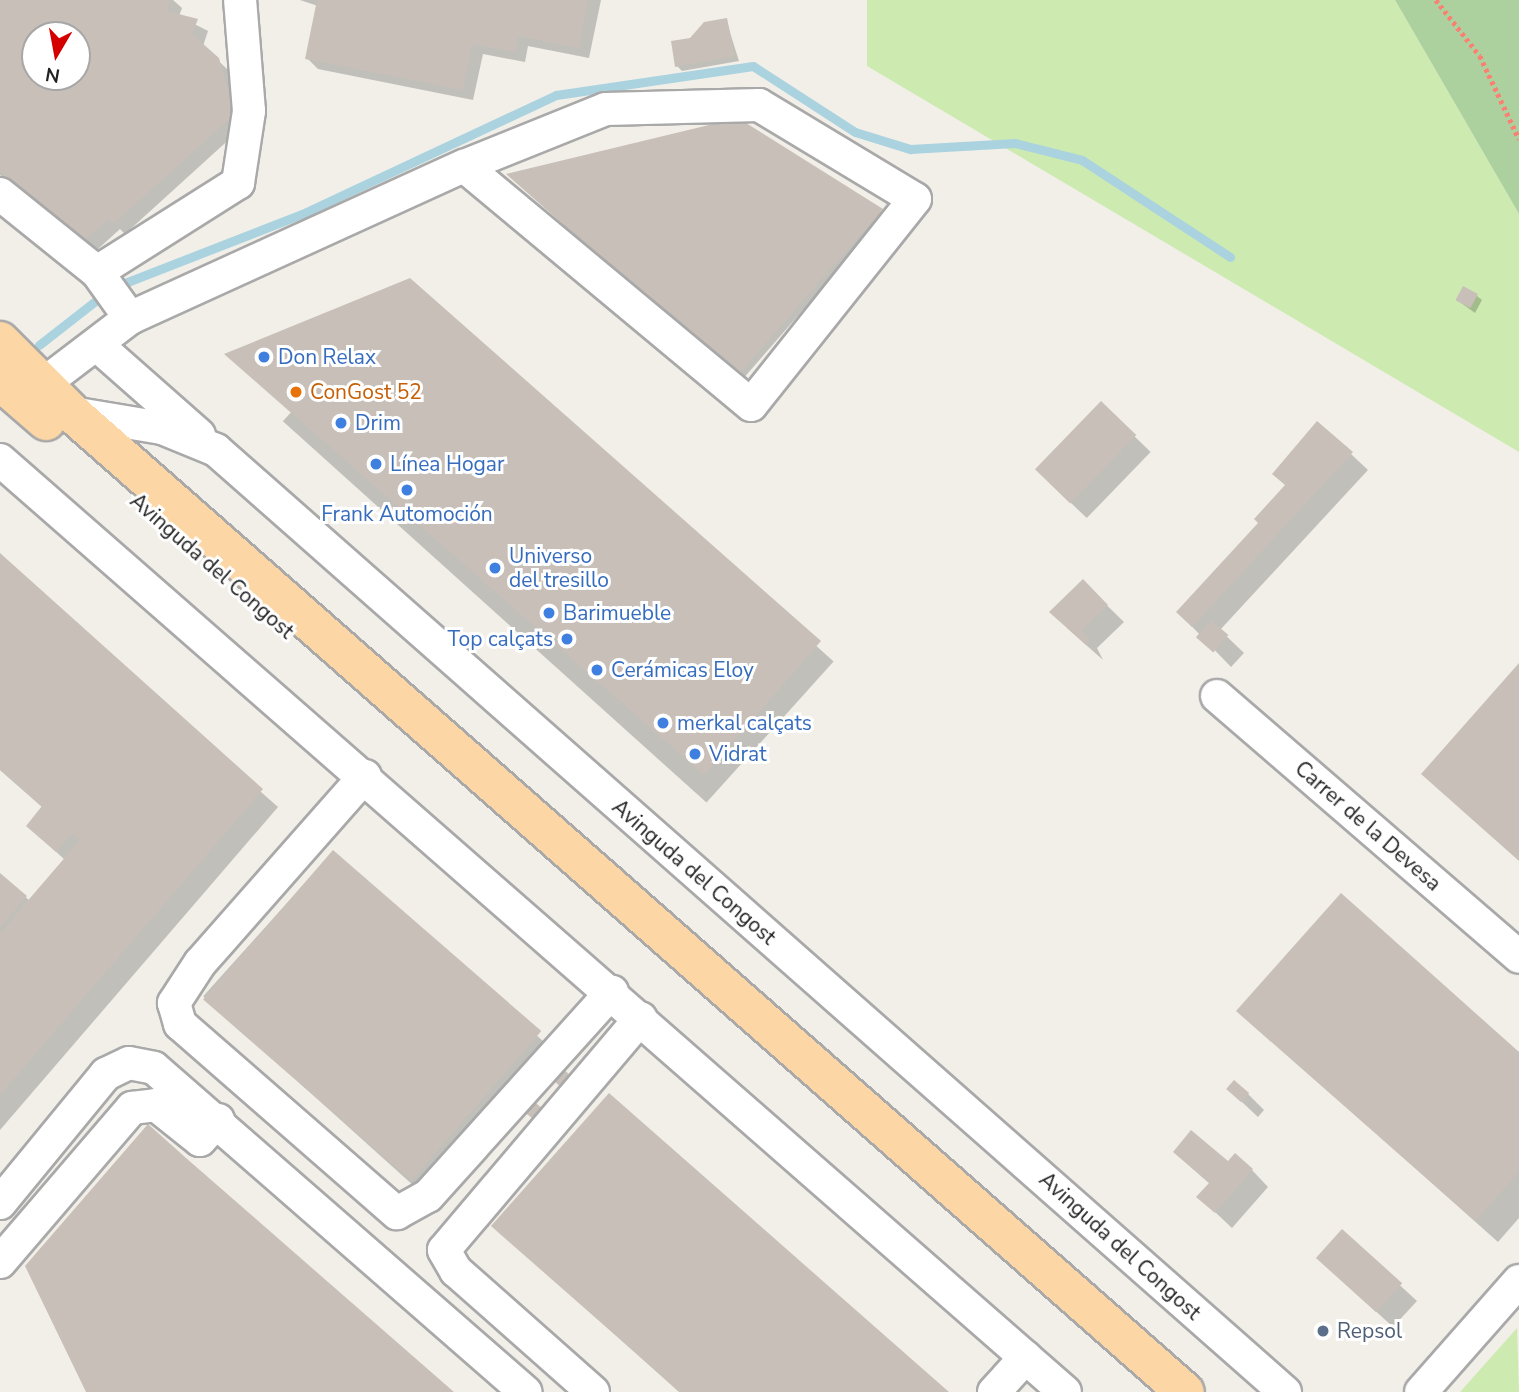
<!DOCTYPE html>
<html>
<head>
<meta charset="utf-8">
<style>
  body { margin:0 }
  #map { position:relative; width:1519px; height:1392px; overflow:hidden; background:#f2efe9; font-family:"Nunito Sans",sans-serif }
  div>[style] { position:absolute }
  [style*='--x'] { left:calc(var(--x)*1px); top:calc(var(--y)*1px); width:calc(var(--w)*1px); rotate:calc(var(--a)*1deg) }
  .grass>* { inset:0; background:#cdebb0 }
  .forest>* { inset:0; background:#add19e }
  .shadow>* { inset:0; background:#0003; transform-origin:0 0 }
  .stream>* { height:9px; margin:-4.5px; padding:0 4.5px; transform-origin:4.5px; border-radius:4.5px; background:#aad3df }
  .building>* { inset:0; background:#c7bfb8; transform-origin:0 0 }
  .path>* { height:4.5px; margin-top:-2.25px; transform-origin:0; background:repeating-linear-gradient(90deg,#fa8072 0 3.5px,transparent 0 7px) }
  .roads { filter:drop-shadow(2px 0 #a9a9a9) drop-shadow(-2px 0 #a9a9a9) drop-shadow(0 2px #a9a9a9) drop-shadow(0 -2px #a9a9a9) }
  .minor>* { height:32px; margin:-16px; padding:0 16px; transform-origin:16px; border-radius:16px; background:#fff }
  .major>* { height:38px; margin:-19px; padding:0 19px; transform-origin:19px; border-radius:19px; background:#fcd6a4 }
  .dots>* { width:19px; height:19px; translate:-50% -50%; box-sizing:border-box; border:4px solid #fff; border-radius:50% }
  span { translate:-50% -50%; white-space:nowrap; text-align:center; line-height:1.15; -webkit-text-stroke:6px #fff; paint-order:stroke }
  .shop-label { font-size:21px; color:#366cbe }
  .left { translate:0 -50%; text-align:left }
  .right { translate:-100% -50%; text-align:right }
  .food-label { font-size:21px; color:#c56008 }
  .street-label { font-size:21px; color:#222 }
  .service-label { font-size:21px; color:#4e5e75 }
  .north { position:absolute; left:21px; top:21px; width:70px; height:70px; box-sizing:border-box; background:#fff; border:2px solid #a7a7a7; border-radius:50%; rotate:190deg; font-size:19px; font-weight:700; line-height:28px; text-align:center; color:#222 }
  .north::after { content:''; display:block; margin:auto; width:24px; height:32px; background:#d40000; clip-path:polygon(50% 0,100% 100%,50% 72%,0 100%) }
</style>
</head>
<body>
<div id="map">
  <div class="grass">
    <div style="clip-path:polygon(867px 0,1395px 0,1519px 214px,1519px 452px,867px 66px)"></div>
    <div style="clip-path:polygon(1517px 1328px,1519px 1392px,1460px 1392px)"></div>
  </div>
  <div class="forest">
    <div style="clip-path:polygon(1395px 0,1519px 0,1519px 214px)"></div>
  </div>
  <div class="shadow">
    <div style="clip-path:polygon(evenodd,0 0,173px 0,182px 8px,179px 16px,208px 31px,203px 46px,229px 71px,245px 125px,125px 234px,120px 229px,98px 249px,81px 250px,0 175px,0 0,35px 35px,77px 35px,77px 77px,35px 77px,35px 35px)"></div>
    <div style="clip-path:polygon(300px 0,601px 0,589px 58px,528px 46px,525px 62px,483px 54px,473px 100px,318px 69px,307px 58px,318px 6px)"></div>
    <div style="clip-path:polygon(726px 20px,739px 61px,682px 71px,677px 66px,691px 40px)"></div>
    <div style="clip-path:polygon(737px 120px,886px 215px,742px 380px,510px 175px)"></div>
    <div style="left:410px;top:280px;width:570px;height:190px;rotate:42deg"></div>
    <div style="clip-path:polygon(1477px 296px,1482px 300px,1475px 313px,1457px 300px)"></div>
    <div style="left:1101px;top:404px;width:69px;height:92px;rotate:44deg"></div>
    <div style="clip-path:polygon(1351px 454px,1368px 470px,1220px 630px,1244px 653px,1231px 667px,1178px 612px)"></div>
    <div style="clip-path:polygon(0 561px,278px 807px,0 1130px,0 875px,30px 901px,65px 860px,28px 826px,43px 808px,0 770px)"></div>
    <div style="clip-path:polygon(1083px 582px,1124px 622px,1097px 648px,1103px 660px,1067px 628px)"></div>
    <div style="left:333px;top:852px;width:306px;height:194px;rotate:42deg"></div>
    <div style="clip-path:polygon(1239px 1011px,1519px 1054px,1519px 1218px,1498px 1242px)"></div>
    <div style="clip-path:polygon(1228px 1089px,1248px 1094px,1264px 1110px,1258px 1117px)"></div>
    <div style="clip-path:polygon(1175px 1152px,1252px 1170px,1268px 1187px,1232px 1228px,1199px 1197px,1210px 1184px)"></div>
    <div style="clip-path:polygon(494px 1226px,946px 1392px,679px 1392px)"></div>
    <div style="clip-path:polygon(1342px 1232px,1417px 1301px,1393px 1327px,1335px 1274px)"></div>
  </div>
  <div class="stream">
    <div style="--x:39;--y:345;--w:93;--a:-38"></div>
    <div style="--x:112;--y:288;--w:204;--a:-21.3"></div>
    <div style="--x:302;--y:214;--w:280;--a:-25.1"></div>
    <div style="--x:556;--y:95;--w:199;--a:-8.4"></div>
    <div style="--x:753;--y:66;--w:121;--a:32.9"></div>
    <div style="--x:855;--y:132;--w:58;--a:17.2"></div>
    <div style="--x:910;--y:149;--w:105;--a:-3.3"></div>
    <div style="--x:1015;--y:143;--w:69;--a:14.2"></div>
    <div style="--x:1082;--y:160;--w:177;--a:33.2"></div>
  </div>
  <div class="building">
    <div style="clip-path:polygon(evenodd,0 0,170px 0,167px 11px,198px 19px,192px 34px,219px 58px,235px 114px,113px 224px,108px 219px,86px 239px,69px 240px,0 171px,0 0,35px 35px,77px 35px,77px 77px,35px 77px,35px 35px)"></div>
    <div style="clip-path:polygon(317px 0,588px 0,579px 48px,518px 36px,515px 52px,472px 44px,463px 90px,305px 59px)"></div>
    <div style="clip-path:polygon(727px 18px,735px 56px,675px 67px,671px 41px,690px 38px,704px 22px)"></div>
    <div style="clip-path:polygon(738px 118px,883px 209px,736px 377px,506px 174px)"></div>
    <div style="clip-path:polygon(410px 278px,821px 641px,704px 775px,224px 354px)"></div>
    <div style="left:1463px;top:286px;width:17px;height:16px;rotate:28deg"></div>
    <div style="left:1101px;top:401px;width:49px;height:95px;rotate:44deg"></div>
    <div style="clip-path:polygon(1317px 421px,1353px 452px,1192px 627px,1176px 612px,1258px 523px,1254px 519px,1285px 485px,1272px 474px)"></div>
    <div style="clip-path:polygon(0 553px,263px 789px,0 1095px,0 933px,80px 840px,72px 833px,56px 852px,26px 826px,42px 806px,0 770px)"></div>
    <div style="clip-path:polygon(1083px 579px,1108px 605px,1081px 631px,1090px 640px,1086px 645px,1049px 612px)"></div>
    <div style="left:1211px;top:620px;width:23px;height:23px;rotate:41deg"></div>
    <div style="clip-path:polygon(1519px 663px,1519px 861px,1421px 774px)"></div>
    <div style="left:333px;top:850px;width:276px;height:198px;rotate:41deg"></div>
    <div style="clip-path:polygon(0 873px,27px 896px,0 928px)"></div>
    <div style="clip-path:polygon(1341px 893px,1519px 1052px,1519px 1172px,1475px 1221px,1236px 1011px)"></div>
    <div style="left:561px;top:1067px;width:15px;height:15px;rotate:42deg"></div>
    <div style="left:1234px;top:1080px;width:20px;height:12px;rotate:41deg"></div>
    <div style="clip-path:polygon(609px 1093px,949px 1392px,680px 1392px,491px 1226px)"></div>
    <div style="left:532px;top:1100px;width:14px;height:14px;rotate:39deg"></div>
    <div style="clip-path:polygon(148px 1124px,186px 1158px,454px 1392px,86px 1392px,25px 1266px)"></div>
    <div style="clip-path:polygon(1191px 1130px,1228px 1161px,1235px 1153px,1253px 1169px,1215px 1213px,1196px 1197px,1209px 1183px,1173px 1152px)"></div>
    <div style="left:1342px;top:1229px;width:81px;height:39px;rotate:42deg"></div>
  </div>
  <div class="path">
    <div style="--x:1436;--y:0;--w:71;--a:51.8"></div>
    <div style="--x:1480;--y:56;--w:92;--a:64.8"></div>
  </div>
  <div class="roads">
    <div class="minor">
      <div style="--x:0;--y:194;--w:124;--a:38.8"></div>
      <div style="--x:97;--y:272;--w:57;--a:54.3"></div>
      <div style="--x:97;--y:272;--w:167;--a:-32.3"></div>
      <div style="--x:238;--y:183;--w:73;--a:-81.3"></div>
      <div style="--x:249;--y:111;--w:111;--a:-94.6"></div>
      <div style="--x:97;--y:345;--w:136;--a:41.4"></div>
      <div style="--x:42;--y:385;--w:111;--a:-37.3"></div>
      <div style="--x:130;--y:318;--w:367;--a:-24.5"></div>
      <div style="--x:464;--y:166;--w:153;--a:-21.9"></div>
      <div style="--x:606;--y:109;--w:153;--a:-1.5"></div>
      <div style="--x:759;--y:105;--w:182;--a:31.1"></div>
      <div style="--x:915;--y:199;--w:263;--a:128.5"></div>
      <div style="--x:751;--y:405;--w:373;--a:-140.2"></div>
      <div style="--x:72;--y:413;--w:91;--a:9.5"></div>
      <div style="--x:162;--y:428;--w:58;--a:22.2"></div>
      <div style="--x:216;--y:450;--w:1425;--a:41.39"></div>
      <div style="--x:0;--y:460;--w:1415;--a:41.19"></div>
      <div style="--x:1217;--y:696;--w:399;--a:40.8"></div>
      <div style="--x:365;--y:776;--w:249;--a:131.4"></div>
      <div style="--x:200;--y:963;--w:48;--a:123"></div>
      <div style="--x:174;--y:1003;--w:22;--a:74"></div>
      <div style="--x:180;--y:1024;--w:288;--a:41.1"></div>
      <div style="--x:397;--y:1213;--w:35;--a:-29"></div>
      <div style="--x:428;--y:1196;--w:275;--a:-48"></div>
      <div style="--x:0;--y:1203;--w:167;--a:-50.6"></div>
      <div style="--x:106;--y:1074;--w:25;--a:-26"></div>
      <div style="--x:129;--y:1063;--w:25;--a:11"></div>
      <div style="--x:154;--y:1068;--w:493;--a:41.1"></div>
      <div style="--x:0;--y:1262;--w:203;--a:-49.4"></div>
      <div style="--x:132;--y:1108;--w:24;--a:-7"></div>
      <div style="--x:156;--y:1105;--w:56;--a:38.5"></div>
      <div style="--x:200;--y:1140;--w:27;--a:-48"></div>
      <div style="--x:593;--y:1392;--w:183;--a:-138.5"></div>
      <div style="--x:456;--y:1271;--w:24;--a:-120"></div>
      <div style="--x:444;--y:1250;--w:304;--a:-49.7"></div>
      <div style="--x:994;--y:1392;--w:47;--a:-47.6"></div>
      <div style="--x:1421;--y:1392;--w:148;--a:-48.6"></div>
    </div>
    <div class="major">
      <div style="--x:0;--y:341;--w:102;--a:45"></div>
      <div style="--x:72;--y:413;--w:1482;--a:41.34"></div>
      <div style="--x:0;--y:381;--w:61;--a:41"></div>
    </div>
  </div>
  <div class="dots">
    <div style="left:264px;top:357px;background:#3f7fe0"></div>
    <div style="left:296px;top:392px;background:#e8710a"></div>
    <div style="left:341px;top:423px;background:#3f7fe0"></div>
    <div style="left:376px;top:464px;background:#3f7fe0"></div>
    <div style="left:407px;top:490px;background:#3f7fe0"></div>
    <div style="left:495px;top:568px;background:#3f7fe0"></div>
    <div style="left:549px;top:613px;background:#3f7fe0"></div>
    <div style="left:567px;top:639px;background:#3f7fe0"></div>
    <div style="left:597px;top:670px;background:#3f7fe0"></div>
    <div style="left:663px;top:723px;background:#3f7fe0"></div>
    <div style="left:695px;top:754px;background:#3f7fe0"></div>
    <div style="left:1323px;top:1331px;background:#5c6f8a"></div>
  </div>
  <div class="shop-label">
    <span class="left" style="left:278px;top:357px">Don Relax</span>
    <span class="left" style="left:355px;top:423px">Drim</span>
    <span class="left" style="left:390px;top:464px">Línea Hogar</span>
    <span style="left:407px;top:514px">Frank Automoción</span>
    <span class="left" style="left:509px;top:568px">Universo<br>del tresillo</span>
    <span class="left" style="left:563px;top:613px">Barimueble</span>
    <span class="right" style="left:553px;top:639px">Top calçats</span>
    <span class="left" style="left:611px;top:670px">Cerámicas Eloy</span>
    <span class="left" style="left:677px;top:723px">merkal calçats</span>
    <span class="left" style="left:709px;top:754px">Vidrat</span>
  </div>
  <div class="food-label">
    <span class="left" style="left:310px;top:392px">ConGost 52</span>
  </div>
  <div class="street-label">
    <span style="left:212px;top:566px;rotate:41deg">Avinguda del Congost</span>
    <span style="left:1368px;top:826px;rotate:41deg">Carrer de la Devesa</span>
    <span style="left:694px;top:872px;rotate:41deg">Avinguda del Congost</span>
    <span style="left:1120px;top:1246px;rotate:42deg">Avinguda del Congost</span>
  </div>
  <div class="service-label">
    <span class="left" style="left:1337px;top:1331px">Repsol</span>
  </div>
  <div class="north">N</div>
</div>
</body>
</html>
